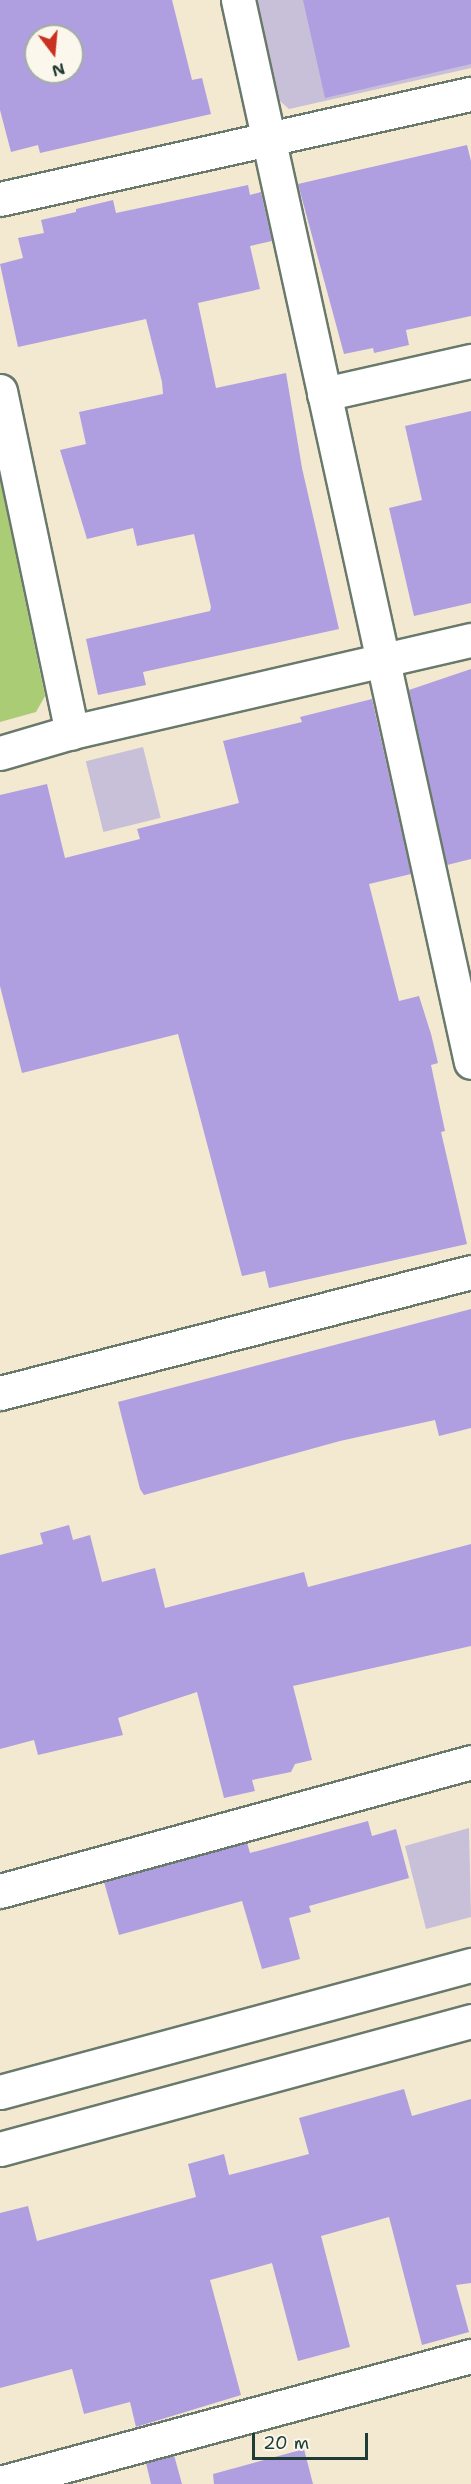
<!DOCTYPE html>
<html>
<head>
<meta charset="utf-8">
<style>
  body { margin:0 }
  #map { position:relative; width:471px; height:2484px; overflow:hidden; background:#f3e8d0; font-family:"Shantell Sans",sans-serif }
  div>[style] { position:absolute }
  [style*='--x'] { left:calc(var(--x)*1px); top:calc(var(--y)*1px); width:calc(var(--w)*1px); rotate:calc(var(--a)*1deg) }
  .industrial>* { inset:0; background:#c8bfd8; transform-origin:0 0 }
  .green>* { inset:0; background:#a9cc75 }
  .building>* { inset:0; background:#af9fe0 }
  .roads { filter:drop-shadow(2px 0 #69796b) drop-shadow(-2px 0 #69796b) drop-shadow(0 2px #69796b) drop-shadow(0 -2px #69796b) }
  .minor>* { height:33px; margin:-16.5px; padding:0 16.5px; transform-origin:16.5px; border-radius:16.5px; background:#fff }
  .major>* { height:33px; margin:-16.5px; padding:0 16.5px; transform-origin:16.5px; border-radius:16.5px; background:#fff }
  span { translate:-50% -50%; white-space:nowrap; text-align:center; line-height:1.15; -webkit-text-stroke:5px #fbf7ec; paint-order:stroke }
  .north { position:absolute; left:24px; top:24px; width:60px; height:60px; box-sizing:border-box; background:#fbf7ec; border:2px solid #a3ada2; border-radius:50%; rotate:164deg; font-size:16px; font-weight:700; line-height:24px; text-align:center; color:#1f3d34 }
  .north::after { content:''; display:block; margin:auto; width:21px; height:27px; background:#c8321e; clip-path:polygon(50% 0,100% 100%,50% 72%,0 100%) }
  .scale { position:absolute; left:252px; top:2433px; width:116px; height:27px; box-sizing:border-box; border:3px solid #1f3d34; border-top:0; padding-left:8px; font-size:18px; line-height:21px; white-space:nowrap; color:#1f3d34; -webkit-text-stroke:4px #fbf7ec; paint-order:stroke }
</style>
</head>
<body>
<div id="map">
  <div class="industrial">
    <div style="clip-path:polygon(257px 0,471px 0,471px 68px,289px 109px,280px 101px)"></div>
    <div style="left:143px;top:747px;width:73px;height:59px;rotate:76deg"></div>
    <div style="clip-path:polygon(469px 1828px,471px 1917px,426px 1929px,405px 1846px)"></div>
  </div>
  <div class="green">
    <div style="clip-path:polygon(0 479px,45px 696px,36px 712px,0 722px)"></div>
  </div>
  <div class="building">
    <div style="clip-path:polygon(evenodd,0 0,172px 0,192px 80px,202px 78px,211px 114px,40px 153px,38px 145px,11px 152px,0 110px,0 0,36px 36px,72px 36px,72px 72px,36px 72px,36px 36px)"></div>
    <div style="clip-path:polygon(303px 0,471px 0,471px 64px,325px 98px)"></div>
    <div style="clip-path:polygon(467px 145px,471px 161px,471px 316px,406px 330px,409px 345px,374px 353px,373px 348px,344px 354px,298px 184px)"></div>
    <div style="clip-path:polygon(248px 185px,250px 195px,261px 192px,272px 241px,250px 246px,260px 289px,198px 303px,216px 388px,286px 373px,302px 468px,339px 629px,143px 672px,146px 685px,98px 695px,86px 639px,210px 611px,211px 607px,194px 534px,137px 546px,133px 528px,87px 539px,60px 450px,86px 444px,79px 412px,163px 394px,162px 382px,146px 319px,18px 347px,0 264px,23px 258px,18px 238px,44px 233px,41px 220px,76px 212px,76px 209px,113px 200px,116px 213px)"></div>
    <div style="clip-path:polygon(471px 411px,471px 603px,414px 616px,389px 508px,422px 500px,405px 426px)"></div>
    <div style="clip-path:polygon(471px 669px,471px 859px,447px 865px,409px 690px)"></div>
    <div style="clip-path:polygon(372px 699px,411px 874px,369px 884px,399px 1001px,419px 996px,431px 1034px,438px 1063px,431px 1065px,445px 1131px,441px 1132px,467px 1244px,269px 1288px,265px 1271px,242px 1276px,178px 1034px,22px 1073px,0 986px,0 795px,47px 784px,65px 858px,140px 839px,137px 829px,239px 803px,223px 741px,302px 722px,300px 717px)"></div>
    <div style="clip-path:polygon(471px 1309px,471px 1428px,439px 1436px,435px 1420px,340px 1441px,144px 1495px,140px 1489px,118px 1402px)"></div>
    <div style="clip-path:polygon(69px 1525px,73px 1540px,90px 1535px,102px 1582px,155px 1568px,165px 1608px,304px 1572px,308px 1587px,471px 1544px,471px 1646px,293px 1686px,312px 1760px,295px 1764px,291px 1772px,252px 1780px,255px 1791px,224px 1798px,197px 1692px,118px 1718px,123px 1735px,38px 1755px,34px 1740px,0 1749px,0 1555px,43px 1544px,40px 1533px)"></div>
    <div style="clip-path:polygon(368px 1821px,372px 1836px,396px 1829px,409px 1878px,309px 1906px,311px 1912px,289px 1918px,300px 1959px,262px 1969px,242px 1901px,119px 1935px,104px 1882px,247px 1843px,250px 1853px)"></div>
    <div style="clip-path:polygon(404px 2089px,412px 2116px,471px 2099px,471px 2283px,456px 2285px,469px 2332px,422px 2345px,389px 2217px,321px 2236px,350px 2347px,298px 2361px,272px 2263px,210px 2280px,241px 2395px,136px 2427px,130px 2402px,84px 2414px,72px 2369px,0 2388px,0 2213px,28px 2206px,37px 2241px,196px 2197px,188px 2164px,224px 2154px,229px 2175px,309px 2154px,299px 2118px)"></div>
    <div style="clip-path:polygon(304px 2449px,313px 2484px,214px 2484px,213px 2474px)"></div>
    <div style="clip-path:polygon(174px 2455px,182px 2484px,151px 2484px,146px 2463px)"></div>
  </div>
  <div class="roads">
    <div class="minor">
      <div style="--x:238;--y:0;--w:1087;--a:77.63"></div>
      <div style="--x:0;--y:199;--w:483;--a:-12.6"></div>
      <div style="--x:0;--y:391;--w:349;--a:78.1"></div>
      <div style="--x:324;--y:394;--w:151;--a:-12.7"></div>
      <div style="--x:0;--y:753;--w:75;--a:-16.3"></div>
      <div style="--x:72;--y:732;--w:409;--a:-13"></div>
      <div style="--x:0;--y:1393;--w:486;--a:-14.4"></div>
      <div style="--x:0;--y:1891;--w:488;--a:-15.3"></div>
      <div style="--x:0;--y:2483;--w:488;--a:-15.1"></div>
    </div>
    <div class="major">
      <div style="--x:0;--y:2092;--w:488;--a:-15.1"></div>
      <div style="--x:0;--y:2149;--w:488;--a:-15.2"></div>
    </div>
  </div>
  <div class="north">N</div>
  <div class="scale">20 m</div>
</div>
</body>
</html>
